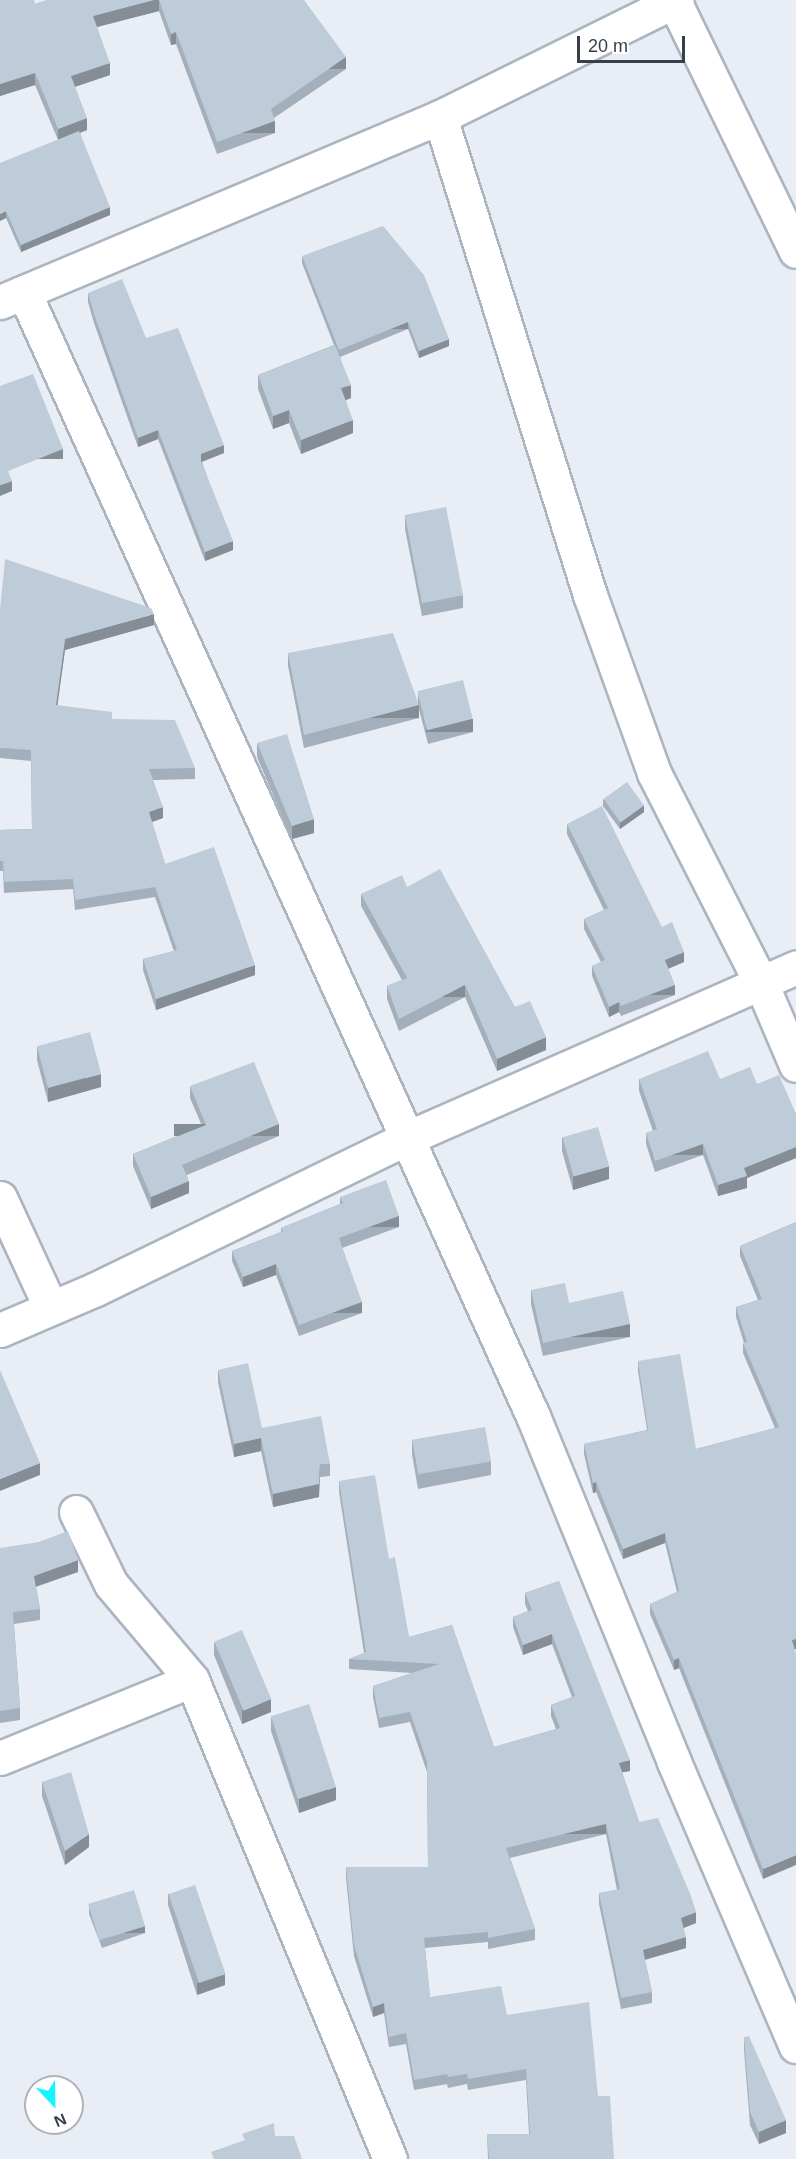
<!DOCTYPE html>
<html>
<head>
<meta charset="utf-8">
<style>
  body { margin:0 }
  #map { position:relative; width:796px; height:2159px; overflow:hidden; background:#e9eef6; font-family:Helvetica,sans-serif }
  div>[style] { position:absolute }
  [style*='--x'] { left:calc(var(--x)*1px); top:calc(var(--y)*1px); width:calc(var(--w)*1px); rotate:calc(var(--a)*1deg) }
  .roads { filter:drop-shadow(2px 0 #abb5c2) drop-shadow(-2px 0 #abb5c2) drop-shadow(0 2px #abb5c2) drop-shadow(0 -2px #abb5c2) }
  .minor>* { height:33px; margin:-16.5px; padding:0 16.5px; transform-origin:16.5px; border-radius:16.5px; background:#fff }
  .wall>* { inset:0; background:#a3afba }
  .shaded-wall>* { inset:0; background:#858e97; transform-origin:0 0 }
  .building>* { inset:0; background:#becbd8; transform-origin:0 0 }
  span { translate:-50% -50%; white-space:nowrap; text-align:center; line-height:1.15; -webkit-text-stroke:4.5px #fff; paint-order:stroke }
  .north { position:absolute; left:24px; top:2075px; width:60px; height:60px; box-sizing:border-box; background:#fff; border:2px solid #afb3b7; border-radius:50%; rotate:158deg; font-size:16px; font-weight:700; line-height:24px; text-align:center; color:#37404a }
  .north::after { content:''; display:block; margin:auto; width:21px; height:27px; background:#17f4ff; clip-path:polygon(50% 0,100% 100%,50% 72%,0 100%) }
  .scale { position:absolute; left:577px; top:36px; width:108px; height:27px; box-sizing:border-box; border:3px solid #37404a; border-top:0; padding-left:8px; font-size:18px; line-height:21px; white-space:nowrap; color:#37404a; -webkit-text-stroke:4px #fff; paint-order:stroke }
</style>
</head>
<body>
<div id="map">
  <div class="roads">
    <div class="minor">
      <div style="--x:674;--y:1;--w:278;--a:64"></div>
      <div style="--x:440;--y:117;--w:501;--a:72.58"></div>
      <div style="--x:590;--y:595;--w:189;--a:70.2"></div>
      <div style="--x:654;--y:773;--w:236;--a:63"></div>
      <div style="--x:761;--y:983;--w:89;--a:66.9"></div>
      <div style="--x:24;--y:292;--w:1234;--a:65.64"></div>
      <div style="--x:533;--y:1416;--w:374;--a:67.8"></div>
      <div style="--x:674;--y:1762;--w:309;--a:66.8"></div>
      <div style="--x:0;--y:302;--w:477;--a:-22.8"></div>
      <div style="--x:440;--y:117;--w:264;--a:-26.3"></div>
      <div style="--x:0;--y:1198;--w:119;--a:65.2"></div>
      <div style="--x:0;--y:1330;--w:104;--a:-23.1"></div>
      <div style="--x:96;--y:1289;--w:343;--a:-25.9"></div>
      <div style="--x:405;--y:1139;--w:427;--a:-23.7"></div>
      <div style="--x:76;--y:1512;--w:80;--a:64.1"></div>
      <div style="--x:111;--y:1584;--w:126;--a:49.8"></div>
      <div style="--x:0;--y:1758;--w:207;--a:-22.1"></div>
      <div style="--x:192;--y:1680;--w:518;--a:67.54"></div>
    </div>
  </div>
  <div class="wall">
    <div style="clip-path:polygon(0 0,35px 4px,48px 0,304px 0,346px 69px,274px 118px,275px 133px,217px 154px,176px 44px,171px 45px,159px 11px,97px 27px,110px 75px,75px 87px,87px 130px,80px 133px,110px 215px,21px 252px,6px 218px,0 221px,58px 140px,35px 85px,0 96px)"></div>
    <div style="clip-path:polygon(302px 256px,449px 346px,419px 358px,408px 329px,340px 357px,351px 398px,346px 400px,353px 433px,301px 454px,289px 423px,273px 429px,258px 389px,258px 375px,334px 345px,302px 263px)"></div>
    <div style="clip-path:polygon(88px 293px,146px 338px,224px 453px,202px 462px,233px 550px,205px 561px,158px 439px,138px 447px,94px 323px,88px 302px)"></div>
    <div style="clip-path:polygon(405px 515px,463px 595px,463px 608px,422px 616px,405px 529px)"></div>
    <div style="clip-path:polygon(0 610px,154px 625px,65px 650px,57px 706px,112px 719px,195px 768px,195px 779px,153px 780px,163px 818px,152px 822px,165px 864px,255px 975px,156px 1010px,143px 970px,143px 959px,174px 951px,155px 897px,75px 910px,73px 889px,4px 893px,3px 871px,0 871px,0 830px,32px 829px,31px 761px,0 758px)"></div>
    <div style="clip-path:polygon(288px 653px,418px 702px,418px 692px,473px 732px,428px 744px,419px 709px,419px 718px,304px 748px,288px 666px)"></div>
    <div style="clip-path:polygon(257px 743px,314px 833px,292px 839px,257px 757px)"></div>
    <div style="clip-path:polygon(603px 799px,644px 812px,620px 829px,603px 806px)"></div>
    <div style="clip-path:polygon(567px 824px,662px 927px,684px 962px,668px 969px,675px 995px,621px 1016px,619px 1012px,609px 1017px,592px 976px,592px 966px,601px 962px,584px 929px,584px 919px,604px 910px,567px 834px)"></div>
    <div style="clip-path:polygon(407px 887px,515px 1007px,546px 1050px,497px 1071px,465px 997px,399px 1031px,387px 999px,387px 986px,402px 980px,361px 906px,361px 894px)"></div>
    <div style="clip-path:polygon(37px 1046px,101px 1087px,48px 1102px,37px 1060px)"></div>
    <div style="clip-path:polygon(639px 1079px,720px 1079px,757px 1084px,796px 1114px,796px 1158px,747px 1178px,747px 1188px,718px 1196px,703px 1155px,655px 1172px,646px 1144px,646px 1133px,653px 1131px,639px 1091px)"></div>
    <div style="clip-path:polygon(190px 1086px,279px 1136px,187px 1175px,189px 1193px,151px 1209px,133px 1166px,133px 1154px,202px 1126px,190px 1098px)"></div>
    <div style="clip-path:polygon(562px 1137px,609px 1179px,573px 1190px,562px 1151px)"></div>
    <div style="clip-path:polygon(340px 1197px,399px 1227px,342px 1248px,362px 1313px,299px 1336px,276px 1275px,243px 1287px,232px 1261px,232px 1251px,281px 1232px,281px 1228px,340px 1204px)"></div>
    <div style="clip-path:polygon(796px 1222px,796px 1649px,794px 1649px,763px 1879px,679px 1668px,674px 1670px,650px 1614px,650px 1604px,677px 1592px,665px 1543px,623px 1559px,596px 1492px,593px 1493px,584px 1454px,584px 1444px,647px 1430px,638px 1371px,638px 1361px,696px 1449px,775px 1428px,743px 1353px,743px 1343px,744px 1343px,736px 1317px,736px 1307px,758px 1300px,740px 1256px,740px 1246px)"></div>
    <div style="clip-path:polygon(531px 1290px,569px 1303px,630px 1337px,543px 1356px,531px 1304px)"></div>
    <div style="clip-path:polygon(218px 1370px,262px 1428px,330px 1464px,330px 1476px,320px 1477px,319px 1497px,273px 1507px,261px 1451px,234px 1457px,218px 1382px)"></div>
    <div style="clip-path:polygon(412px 1440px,491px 1461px,491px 1475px,418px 1489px,412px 1454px)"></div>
    <div style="clip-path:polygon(339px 1481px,389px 1559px,409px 1637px,452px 1625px,494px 1747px,556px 1729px,551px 1716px,551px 1705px,572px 1697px,552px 1644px,523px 1655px,513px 1627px,513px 1617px,528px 1611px,525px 1604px,525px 1593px,559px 1581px,630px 1771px,622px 1772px,639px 1822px,696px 1923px,683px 1928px,686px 1948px,645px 1960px,652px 1992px,652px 2003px,621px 2009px,599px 1904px,599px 1893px,617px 1890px,606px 1834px,510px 1858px,535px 1929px,535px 1940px,488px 1949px,488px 1942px,425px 1948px,430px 1997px,507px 2015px,598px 2096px,614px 2159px,488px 2159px,487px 2134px,529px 2134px,526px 2080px,468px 2090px,467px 2084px,448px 2088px,447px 2084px,414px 2090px,406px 2044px,389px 2047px,384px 2013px,373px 2017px,354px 1956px,346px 1878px,346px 1867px,428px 1867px,427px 1772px,410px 1722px,379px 1728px,373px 1697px,373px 1686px,412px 1673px,349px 1669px,349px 1659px,364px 1653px,339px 1492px)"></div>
    <div style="clip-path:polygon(0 1548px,78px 1572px,36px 1587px,40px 1609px,40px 1620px,14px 1624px,20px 1708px,20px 1720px,0 1723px)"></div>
    <div style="clip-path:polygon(214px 1642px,271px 1712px,242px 1724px,214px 1655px)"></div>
    <div style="clip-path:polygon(271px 1717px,336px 1800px,299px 1813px,271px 1731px)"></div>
    <div style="clip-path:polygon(42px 1782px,89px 1847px,65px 1865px,42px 1796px)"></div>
    <div style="clip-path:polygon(168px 1893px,225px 1985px,197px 1995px,168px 1905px)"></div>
    <div style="clip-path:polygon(89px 1907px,145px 1933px,102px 1948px,89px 1914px)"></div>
    <div style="clip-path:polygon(744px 2037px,786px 2133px,759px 2144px,750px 2125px,744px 2050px)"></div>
  </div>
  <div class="shaded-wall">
    <div style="clip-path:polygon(154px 0,159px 0,159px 11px,93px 28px,93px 16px)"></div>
    <div style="clip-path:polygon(176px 32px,176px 44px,171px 45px,171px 34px)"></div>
    <div style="left:346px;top:57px;width:12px;height:91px;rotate:90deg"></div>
    <div style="clip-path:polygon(110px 63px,110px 75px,71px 88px,71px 76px)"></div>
    <div style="clip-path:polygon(35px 73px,35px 85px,0 96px,0 84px)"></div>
    <div style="clip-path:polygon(87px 118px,87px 130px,58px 141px,58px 129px)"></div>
    <div style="left:275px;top:121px;width:12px;height:62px;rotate:90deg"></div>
    <div style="clip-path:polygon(110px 207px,110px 215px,21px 252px,21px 245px)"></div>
    <div style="clip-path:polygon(6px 211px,6px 218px,0 221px,0 214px)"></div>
    <div style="left:408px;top:322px;width:7px;height:74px;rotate:90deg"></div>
    <div style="clip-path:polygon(449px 339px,449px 346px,419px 358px,419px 351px)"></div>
    <div style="clip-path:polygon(351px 385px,351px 398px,341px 402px,341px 388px)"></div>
    <div style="clip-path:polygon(289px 410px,289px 423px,273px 429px,273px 416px)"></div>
    <div style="clip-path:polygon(353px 420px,353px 433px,301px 454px,301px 440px)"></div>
    <div style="clip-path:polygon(158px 430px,158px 439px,138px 447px,138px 438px)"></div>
    <div style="clip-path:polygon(224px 445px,224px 453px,201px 462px,201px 454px)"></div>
    <div style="left:63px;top:449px;width:10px;height:59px;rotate:90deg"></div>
    <div style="clip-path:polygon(12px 481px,12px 491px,0 496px,0 485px)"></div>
    <div style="clip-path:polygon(233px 541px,233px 550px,205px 561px,205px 552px)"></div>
    <div style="clip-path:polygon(154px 614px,154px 625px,65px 650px,56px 716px,56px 705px,65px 639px)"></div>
    <div style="left:419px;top:705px;width:13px;height:119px;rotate:90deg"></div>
    <div style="left:473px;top:719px;width:13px;height:47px;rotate:90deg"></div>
    <div style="clip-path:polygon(644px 805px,644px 812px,620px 829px,620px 822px)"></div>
    <div style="clip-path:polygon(163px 807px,163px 818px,149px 823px,149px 812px)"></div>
    <div style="clip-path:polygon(314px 819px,314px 833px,292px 839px,292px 826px)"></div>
    <div style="clip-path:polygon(684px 952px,684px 962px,665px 970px,665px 960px)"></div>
    <div style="clip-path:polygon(255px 965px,255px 975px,156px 1010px,156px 999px)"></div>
    <div style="left:465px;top:985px;width:12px;height:74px;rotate:90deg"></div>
    <div style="left:675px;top:985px;width:10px;height:58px;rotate:90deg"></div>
    <div style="clip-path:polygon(619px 1002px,619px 1012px,609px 1017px,609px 1007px)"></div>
    <div style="clip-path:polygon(546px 1037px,546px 1050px,497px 1071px,497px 1059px)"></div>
    <div style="clip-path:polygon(101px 1074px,101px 1087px,48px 1102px,48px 1088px)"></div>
    <div style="left:279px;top:1124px;width:12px;height:105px;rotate:90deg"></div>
    <div style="left:703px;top:1144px;width:11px;height:51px;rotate:90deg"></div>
    <div style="clip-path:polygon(796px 1147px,796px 1158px,747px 1178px,747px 1188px,718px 1196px,718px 1185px,744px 1168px)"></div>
    <div style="clip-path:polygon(609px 1166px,609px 1179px,573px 1190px,573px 1176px)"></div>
    <div style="clip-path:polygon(189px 1181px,189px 1193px,151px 1209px,151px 1197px)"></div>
    <div style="left:399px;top:1216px;width:11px;height:64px;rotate:90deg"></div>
    <div style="clip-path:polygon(276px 1264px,276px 1275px,243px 1287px,243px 1277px)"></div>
    <div style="left:362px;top:1302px;width:11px;height:67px;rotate:90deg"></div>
    <div style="left:630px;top:1324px;width:13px;height:89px;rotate:90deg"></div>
    <div style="clip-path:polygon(261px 1438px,261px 1451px,234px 1457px,234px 1444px)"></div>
    <div style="clip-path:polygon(40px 1463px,40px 1475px,0 1491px,0 1479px)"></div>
    <div style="clip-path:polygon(320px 1464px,319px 1497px,273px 1507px,273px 1494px)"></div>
    <div style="clip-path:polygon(596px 1482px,596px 1492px,593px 1493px,593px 1483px)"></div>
    <div style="clip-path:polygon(665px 1533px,665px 1543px,623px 1559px,623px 1549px)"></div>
    <div style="clip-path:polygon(78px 1560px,78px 1572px,34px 1587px,34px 1576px)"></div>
    <div style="clip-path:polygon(552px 1634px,552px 1644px,523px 1655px,523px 1645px)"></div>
    <div style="clip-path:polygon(796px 1639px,796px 1649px,792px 1650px,792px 1640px)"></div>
    <div style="clip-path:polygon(679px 1658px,679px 1668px,674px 1670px,674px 1660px)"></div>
    <div style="clip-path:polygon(271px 1699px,271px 1712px,242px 1724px,242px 1710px)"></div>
    <div style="clip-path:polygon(630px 1760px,630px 1771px,619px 1773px,619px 1763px)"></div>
    <div style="clip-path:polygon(336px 1787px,336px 1800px,299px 1813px,299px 1799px)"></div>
    <div style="left:606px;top:1824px;width:10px;height:103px;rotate:90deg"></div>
    <div style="clip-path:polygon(89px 1834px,89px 1847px,65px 1865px,65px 1851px)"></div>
    <div style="clip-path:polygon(796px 1855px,796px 1865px,763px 1879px,763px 1869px)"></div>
    <div style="clip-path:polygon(696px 1912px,696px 1923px,681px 1929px,681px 1918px)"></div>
    <div style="left:145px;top:1926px;width:7px;height:46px;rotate:90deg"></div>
    <div style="clip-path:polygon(686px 1937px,686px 1948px,643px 1960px,643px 1950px)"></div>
    <div style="clip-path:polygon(225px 1974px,225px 1985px,197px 1995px,197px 1983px)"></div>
    <div style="clip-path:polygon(384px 2003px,384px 2013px,373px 2017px,373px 2007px)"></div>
    <div style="clip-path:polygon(786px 2120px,786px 2133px,759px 2144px,759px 2132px)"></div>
  </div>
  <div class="building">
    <div style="clip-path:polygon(0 0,34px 0,35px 4px,48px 0,154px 0,93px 16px,110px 63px,71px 76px,87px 118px,58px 129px,35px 73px,0 84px)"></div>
    <div style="clip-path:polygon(159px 0,304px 0,346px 57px,271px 109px,275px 121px,217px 142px,176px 32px,171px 34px)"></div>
    <div style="clip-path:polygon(79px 131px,110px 207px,21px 245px,6px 211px,0 214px,0 163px)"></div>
    <div style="clip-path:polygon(383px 226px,424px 275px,449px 339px,419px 351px,408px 322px,339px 350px,302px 256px)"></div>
    <div style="clip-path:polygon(122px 279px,146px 338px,178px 328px,224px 445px,201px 454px,201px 461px,233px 541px,205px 552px,158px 430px,138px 438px,94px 314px,88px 293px)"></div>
    <div style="clip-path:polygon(335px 345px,351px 385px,341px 388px,353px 420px,301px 440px,289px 410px,273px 416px,258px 375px)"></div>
    <div style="clip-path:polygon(33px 374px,63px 449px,8px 471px,12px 481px,0 485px,0 386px)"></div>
    <div style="left:446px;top:507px;width:90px;height:42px;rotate:79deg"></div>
    <div style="clip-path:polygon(5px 559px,151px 608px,154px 614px,65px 639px,56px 705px,112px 712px,112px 719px,175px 720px,195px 768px,149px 769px,163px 807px,149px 812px,165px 864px,214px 847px,255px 965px,156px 999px,143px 959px,177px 950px,155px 887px,75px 900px,73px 879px,4px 882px,3px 861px,0 861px,0 830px,32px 829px,31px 750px,0 748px,0 610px)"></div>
    <div style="clip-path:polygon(393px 633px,419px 705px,304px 735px,288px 653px)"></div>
    <div style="left:463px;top:680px;width:40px;height:47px;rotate:76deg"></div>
    <div style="clip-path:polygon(287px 734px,314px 819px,292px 826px,257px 743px)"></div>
    <div style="left:627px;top:782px;width:29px;height:29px;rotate:54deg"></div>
    <div style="clip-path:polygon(602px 806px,662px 927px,672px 922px,684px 952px,665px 960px,675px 985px,621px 1006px,619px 1002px,609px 1007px,592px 966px,605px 960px,584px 919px,608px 908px,567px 824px)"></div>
    <div style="clip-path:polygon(440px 869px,515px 1007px,530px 1001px,546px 1037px,497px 1059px,465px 985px,399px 1019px,387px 986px,407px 978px,361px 894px,402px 875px,407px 887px)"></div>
    <div style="left:90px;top:1032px;width:43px;height:55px;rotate:75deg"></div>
    <div style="clip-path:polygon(708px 1051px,720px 1079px,750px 1067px,757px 1084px,779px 1075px,796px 1114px,796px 1147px,744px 1168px,747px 1176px,718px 1185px,703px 1144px,655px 1161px,646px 1133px,657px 1129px,639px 1079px)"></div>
    <div style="clip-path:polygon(254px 1062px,279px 1124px,182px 1165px,189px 1181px,151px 1197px,133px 1154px,206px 1125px,190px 1086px)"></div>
    <div style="left:598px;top:1127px;width:41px;height:37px;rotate:74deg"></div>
    <div style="clip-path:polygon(386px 1180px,399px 1216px,339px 1238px,362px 1302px,299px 1325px,276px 1264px,243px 1277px,232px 1251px,283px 1231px,281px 1228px,343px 1203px,340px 1197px)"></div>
    <div style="clip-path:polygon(796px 1222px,796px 1639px,792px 1640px,796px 1654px,796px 1855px,763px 1869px,679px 1658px,674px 1660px,650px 1604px,679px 1591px,665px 1533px,623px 1549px,596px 1482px,593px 1483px,584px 1444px,648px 1430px,638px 1361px,680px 1354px,696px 1449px,779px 1427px,743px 1343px,747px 1342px,736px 1307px,762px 1299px,740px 1246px)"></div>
    <div style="clip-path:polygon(565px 1283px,569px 1303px,623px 1291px,630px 1324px,543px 1343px,531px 1290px)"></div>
    <div style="clip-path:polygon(248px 1363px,262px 1428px,321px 1416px,330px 1464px,320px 1464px,319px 1484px,273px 1494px,261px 1438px,234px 1444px,218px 1370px)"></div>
    <div style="clip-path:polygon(0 1370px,40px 1463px,0 1479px)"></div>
    <div style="left:485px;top:1427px;width:35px;height:74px;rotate:80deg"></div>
    <div style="clip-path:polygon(375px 1475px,389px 1559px,395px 1557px,409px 1637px,452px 1625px,494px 1747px,560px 1728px,551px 1705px,575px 1696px,552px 1634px,523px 1645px,513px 1617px,532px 1610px,525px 1593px,559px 1581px,630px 1760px,619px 1763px,639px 1822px,658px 1818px,691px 1896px,696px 1912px,681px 1918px,686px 1937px,643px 1950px,652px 1992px,621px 1998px,599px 1893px,620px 1889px,606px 1824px,506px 1848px,535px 1929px,488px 1938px,488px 1932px,424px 1938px,430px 1997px,501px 1986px,507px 2015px,589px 2002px,598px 2096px,610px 2096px,614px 2159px,489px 2159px,487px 2134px,530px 2134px,526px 2069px,468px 2079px,467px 2074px,448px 2077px,447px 2074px,414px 2080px,406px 2033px,389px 2037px,384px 2003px,373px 2007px,354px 1945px,346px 1867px,428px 1867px,427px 1762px,410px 1712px,379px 1718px,373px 1686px,439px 1664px,349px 1659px,366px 1652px,339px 1481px)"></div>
    <div style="clip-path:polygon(68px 1531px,78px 1560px,34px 1576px,40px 1609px,13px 1612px,20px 1708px,0 1711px,0 1548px,39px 1542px)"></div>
    <div style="left:242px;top:1630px;width:75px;height:30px;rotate:67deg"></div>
    <div style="left:309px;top:1704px;width:87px;height:40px;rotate:72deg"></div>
    <div style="clip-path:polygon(71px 1772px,89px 1834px,65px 1851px,42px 1782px)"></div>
    <div style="left:195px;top:1885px;width:94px;height:28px;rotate:71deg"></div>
    <div style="left:134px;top:1890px;width:38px;height:48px;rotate:73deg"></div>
    <div style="clip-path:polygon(749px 2036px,786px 2120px,759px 2132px,750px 2112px,744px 2037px)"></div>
    <div style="clip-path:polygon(274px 2123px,275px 2136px,294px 2136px,302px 2159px,214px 2159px,211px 2152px,245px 2140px,242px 2134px)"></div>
  </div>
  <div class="north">N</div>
  <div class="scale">20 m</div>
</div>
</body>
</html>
